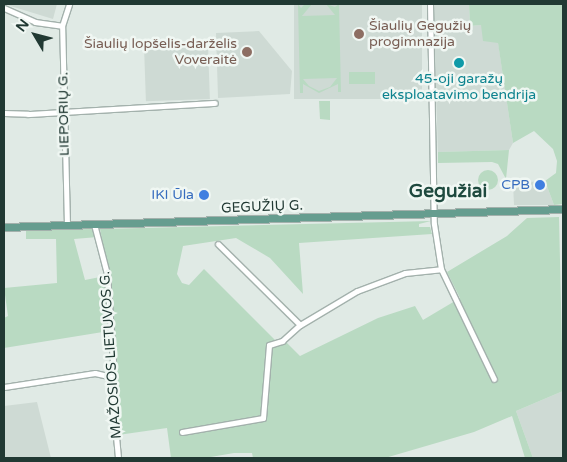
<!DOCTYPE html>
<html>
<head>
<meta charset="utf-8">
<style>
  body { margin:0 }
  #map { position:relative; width:567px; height:462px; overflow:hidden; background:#e0eae5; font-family:"Varela Round",sans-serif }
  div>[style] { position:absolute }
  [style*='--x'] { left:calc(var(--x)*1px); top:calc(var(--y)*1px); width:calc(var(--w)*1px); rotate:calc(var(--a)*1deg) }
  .built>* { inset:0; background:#cedad4; transform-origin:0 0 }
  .green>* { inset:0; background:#b9dac2; transform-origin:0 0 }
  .round { border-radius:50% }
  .roads { filter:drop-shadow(1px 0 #a3b1ac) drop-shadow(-1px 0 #a3b1ac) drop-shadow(0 1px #a3b1ac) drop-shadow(0 -1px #a3b1ac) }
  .minor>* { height:5px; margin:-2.5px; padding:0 2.5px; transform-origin:2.5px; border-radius:2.5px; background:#fff }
  .major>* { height:7px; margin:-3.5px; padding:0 3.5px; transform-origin:3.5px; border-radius:3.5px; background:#669d8f }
  .dots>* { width:14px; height:14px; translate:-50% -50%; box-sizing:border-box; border:2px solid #f0f7f3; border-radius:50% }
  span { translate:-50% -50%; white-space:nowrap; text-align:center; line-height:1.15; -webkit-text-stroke:5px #f0f7f3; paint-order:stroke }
  .education-label { font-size:14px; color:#785e54 }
  .left { translate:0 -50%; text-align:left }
  .right { translate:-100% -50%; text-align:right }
  .culture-label { font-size:14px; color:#0d838f }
  .street-label { font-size:14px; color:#213933 }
  .shop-label { font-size:14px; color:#366cbe }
  .district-label { font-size:19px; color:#1f4a3f; font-weight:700 }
  .frame { position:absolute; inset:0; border:5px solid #213933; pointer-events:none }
  .north { position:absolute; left:10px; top:10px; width:50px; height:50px; -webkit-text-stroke:4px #f0f7f3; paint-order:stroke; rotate:307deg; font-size:14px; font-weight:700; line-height:20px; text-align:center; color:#213933 }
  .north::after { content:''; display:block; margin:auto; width:18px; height:22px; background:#213933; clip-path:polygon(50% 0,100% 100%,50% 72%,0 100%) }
</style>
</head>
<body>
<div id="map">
  <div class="built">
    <div style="clip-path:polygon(4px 4px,57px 4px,53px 19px)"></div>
    <div style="left:294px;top:4px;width:128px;height:95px"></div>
    <div style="clip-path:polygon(433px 4px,469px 4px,470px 26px,481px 25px,498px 42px,513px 143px,509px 150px,438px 152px)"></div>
    <div style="clip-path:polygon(259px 31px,292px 71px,290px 94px,218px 98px,216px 33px)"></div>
    <div style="left:208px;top:45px;width:54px;height:64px;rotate:88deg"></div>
    <div style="clip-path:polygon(545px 181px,554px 205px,514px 205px,513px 183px)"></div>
    <div style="clip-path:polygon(563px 391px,563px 458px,533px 458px,516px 411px)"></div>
    <div style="clip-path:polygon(37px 402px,51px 458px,4px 458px,4px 406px)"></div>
  </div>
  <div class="green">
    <div style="clip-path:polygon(evenodd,298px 4px,301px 8px,305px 4px,312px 4px,302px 16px,335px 15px,326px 4px,335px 7px,339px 4px,341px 92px,338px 92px,338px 84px,319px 93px,303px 84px,303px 93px,300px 93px,298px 4px,337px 78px,330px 87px,319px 91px,309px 86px,303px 79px,337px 78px)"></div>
    <div style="clip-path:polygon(469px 4px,563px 4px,563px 204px,554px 205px,545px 181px,556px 173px,557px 161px,553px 149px,534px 131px,513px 143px,498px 43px,483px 41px,481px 25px,470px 26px)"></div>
    <div style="left:375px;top:72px;width:12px;height:26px;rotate:90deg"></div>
    <div style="clip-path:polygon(319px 101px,330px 101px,330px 120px,320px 119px)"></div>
    <div style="clip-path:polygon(509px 150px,506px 179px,498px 164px,492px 162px,438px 163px,438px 152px)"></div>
    <div class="round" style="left:478px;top:170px;width:20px;height:20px"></div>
    <div style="clip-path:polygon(559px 217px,563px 391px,516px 411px,533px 458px,525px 458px,512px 416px,474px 432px,385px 458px,253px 458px,252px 453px,234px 453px,205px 458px,171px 458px,167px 428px,118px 435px,114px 399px,113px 295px,100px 229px,431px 221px,419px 224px,419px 227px,430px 227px,432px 234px,299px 243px,303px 294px,270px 258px,236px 238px,183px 246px,177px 274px,182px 283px,189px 285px,204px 269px,280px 345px,286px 342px,300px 356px,378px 318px,415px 306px,423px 320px,460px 298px,447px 272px,507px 236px,527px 218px)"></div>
    <div style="clip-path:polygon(93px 229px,98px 237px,74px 239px,85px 280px,105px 276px,109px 331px,4px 348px,4px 318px,8px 316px,4px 288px,57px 283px,56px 239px,26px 239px,26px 230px)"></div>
  </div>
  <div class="roads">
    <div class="minor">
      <div style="--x:430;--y:4;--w:220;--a:89"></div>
      <div style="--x:434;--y:224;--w:46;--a:81.2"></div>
      <div style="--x:441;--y:269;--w:122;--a:64.3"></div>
      <div style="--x:4;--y:8;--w:34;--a:24"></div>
      <div style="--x:35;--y:22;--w:27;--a:8"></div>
      <div style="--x:4;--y:113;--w:24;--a:2"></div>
      <div style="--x:28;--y:114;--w:187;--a:-3.4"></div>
      <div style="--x:94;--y:224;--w:52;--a:75.4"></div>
      <div style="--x:107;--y:274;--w:88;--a:86.1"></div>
      <div style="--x:113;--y:362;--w:32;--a:92"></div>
      <div style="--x:112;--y:394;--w:64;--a:84.6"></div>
      <div style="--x:67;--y:225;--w:199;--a:-91.4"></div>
      <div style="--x:62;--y:26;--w:23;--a:-72"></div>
      <div style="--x:218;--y:244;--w:115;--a:44.6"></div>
      <div style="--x:4;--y:387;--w:92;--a:-8.7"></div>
      <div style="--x:95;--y:373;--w:17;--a:13"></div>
      <div style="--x:182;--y:432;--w:82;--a:-9.8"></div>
      <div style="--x:263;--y:418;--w:73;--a:-85.3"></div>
      <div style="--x:269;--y:345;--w:14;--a:-17"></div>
      <div style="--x:282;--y:341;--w:24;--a:-42"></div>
      <div style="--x:300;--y:325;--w:66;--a:-30.8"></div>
      <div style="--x:357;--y:291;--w:51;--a:-20.6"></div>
      <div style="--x:405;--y:273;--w:36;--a:-6"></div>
    </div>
    <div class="major">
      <div style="--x:4;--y:227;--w:559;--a:-1.84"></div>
    </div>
  </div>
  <div class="dots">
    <div style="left:359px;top:34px;background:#8d6e63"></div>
    <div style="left:247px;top:52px;background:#8d6e63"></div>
    <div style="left:459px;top:63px;background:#0f9aa8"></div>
    <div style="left:540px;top:185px;background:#3f7fe0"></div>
    <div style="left:204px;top:195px;background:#3f7fe0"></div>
  </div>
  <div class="education-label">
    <span class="left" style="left:369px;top:34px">Šiaulių Gegužių<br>progimnazija</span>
    <span class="right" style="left:237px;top:52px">Šiaulių lopšelis-darželis<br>Voveraitė</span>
  </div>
  <div class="culture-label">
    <span style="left:459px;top:87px">45-oji garažų<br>eksploatavimo bendrija</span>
  </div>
  <div class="street-label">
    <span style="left:64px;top:114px;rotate:-91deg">LIEPORIŲ G.</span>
    <span style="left:262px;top:207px;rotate:-2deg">GEGUŽIŲ G.</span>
    <span style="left:111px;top:355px;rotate:-94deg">MAŽOSIOS LIETUVOS G.</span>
  </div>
  <div class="shop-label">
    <span class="right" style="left:530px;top:185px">CPB</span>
    <span class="right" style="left:194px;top:195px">IKI Ūla</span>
  </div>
  <div class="district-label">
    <span style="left:448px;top:192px">Gegužiai</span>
  </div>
  <div class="frame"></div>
  <div class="north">N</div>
</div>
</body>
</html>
